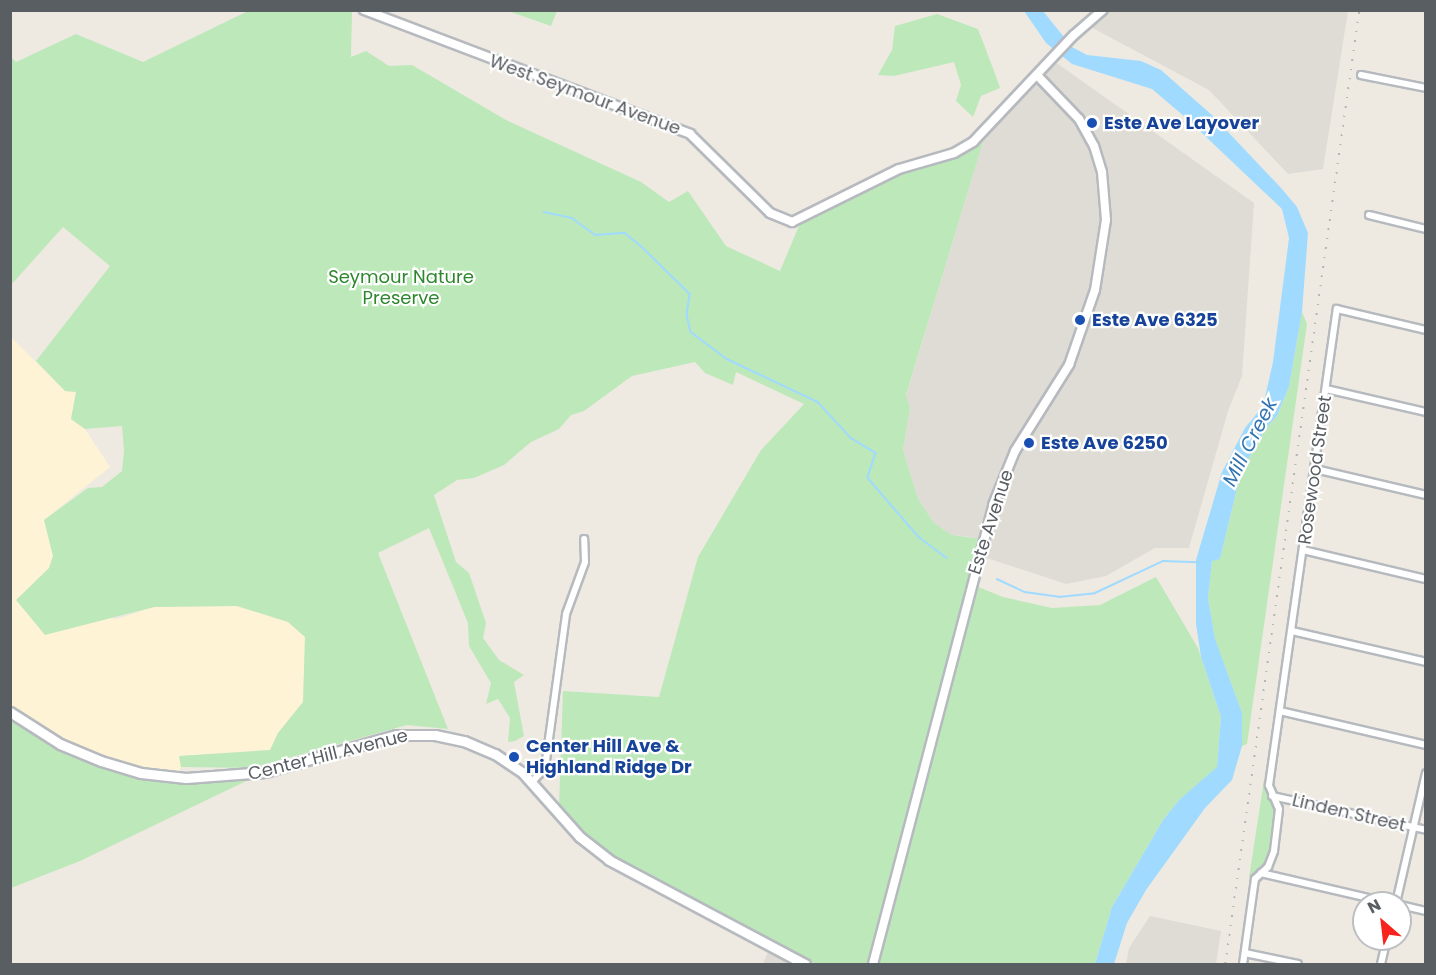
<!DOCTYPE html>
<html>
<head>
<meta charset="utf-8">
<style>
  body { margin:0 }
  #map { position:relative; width:1436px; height:975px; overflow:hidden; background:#eeeae1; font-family:Poppins,sans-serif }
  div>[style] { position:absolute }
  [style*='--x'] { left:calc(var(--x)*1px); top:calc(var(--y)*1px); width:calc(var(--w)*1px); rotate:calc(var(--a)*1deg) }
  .commercial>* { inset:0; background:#fff3d5 }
  .industrial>* { inset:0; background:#dedcd5 }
  .green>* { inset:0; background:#bde8ba }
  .water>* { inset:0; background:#a0daff }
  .stream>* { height:1.5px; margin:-0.75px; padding:0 0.75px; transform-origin:0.75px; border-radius:0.75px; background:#a0daff }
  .roads { filter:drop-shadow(2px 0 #b6babf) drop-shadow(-2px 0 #b6babf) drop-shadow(0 2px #b6babf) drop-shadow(0 -2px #b6babf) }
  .minor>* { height:6px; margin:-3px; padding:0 3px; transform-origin:3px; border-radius:3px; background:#fff }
  .tertiary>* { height:8px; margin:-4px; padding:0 4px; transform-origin:4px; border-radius:4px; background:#fff }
  .secondary>* { height:9px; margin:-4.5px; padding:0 4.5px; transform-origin:4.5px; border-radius:4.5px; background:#fff }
  .rail>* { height:1.5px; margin-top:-0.75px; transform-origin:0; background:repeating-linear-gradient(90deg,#b3b4b4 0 1.5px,transparent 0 9.5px) }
  .dots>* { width:16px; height:16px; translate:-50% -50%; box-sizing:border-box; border:3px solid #fff; border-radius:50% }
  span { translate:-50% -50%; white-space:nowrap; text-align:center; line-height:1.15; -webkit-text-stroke:4.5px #fff; paint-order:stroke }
  .street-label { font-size:18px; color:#595e63 }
  .transit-label { font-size:18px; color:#164399; font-weight:700 }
  .left { translate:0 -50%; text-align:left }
  .park-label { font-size:18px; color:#2e872e }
  .water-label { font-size:20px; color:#3275b1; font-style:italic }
  .frame { position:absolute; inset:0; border:12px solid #595e63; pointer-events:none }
  .north { position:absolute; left:1352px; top:891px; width:60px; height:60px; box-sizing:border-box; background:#fff; border:2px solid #bdbfc1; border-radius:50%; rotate:332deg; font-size:16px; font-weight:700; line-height:24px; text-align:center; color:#595e63 }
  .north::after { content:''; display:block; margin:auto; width:21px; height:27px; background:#f8231c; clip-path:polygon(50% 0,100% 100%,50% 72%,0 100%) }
</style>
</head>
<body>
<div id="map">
  <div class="commercial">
    <div style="clip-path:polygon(10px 336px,65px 391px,76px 392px,71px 419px,85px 429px,110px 467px,44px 520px,53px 556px,49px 568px,17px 600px,117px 619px,154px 607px,237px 606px,288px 622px,305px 637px,303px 702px,278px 733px,270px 750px,180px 756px,181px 767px,175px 777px,100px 761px,11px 712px)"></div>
  </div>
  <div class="industrial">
    <div style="clip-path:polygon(1094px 11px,1348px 11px,1323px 169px,1288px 174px,1209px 90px,1085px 24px,1097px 13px)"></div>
    <div style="clip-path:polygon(1051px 59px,1254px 203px,1242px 376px,1228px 411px,1189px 548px,1155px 548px,1106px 576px,1066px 584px,978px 555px,972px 537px,952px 535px,934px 523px,918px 499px,903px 450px,910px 408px,906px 396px,987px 129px)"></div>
    <div style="clip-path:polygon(1150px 916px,1221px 931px,1216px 964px,1126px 964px,1129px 948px)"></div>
    <div style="clip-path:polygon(768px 952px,789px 964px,763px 964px)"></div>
  </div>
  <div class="green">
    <div style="clip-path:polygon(248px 11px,352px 11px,351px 57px,366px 51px,389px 66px,412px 65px,506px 120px,641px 182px,669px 202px,688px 191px,726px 246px,780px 271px,801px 221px,874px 181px,954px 153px,987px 129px,906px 395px,910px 408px,903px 450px,918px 499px,934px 523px,952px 535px,982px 539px,971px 584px,1003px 597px,1052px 608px,1100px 605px,1156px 577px,1198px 648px,1221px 717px,1217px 768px,1179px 800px,1163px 820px,1112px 907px,1095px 964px,816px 964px,631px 868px,586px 834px,559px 806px,563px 691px,659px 697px,698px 557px,761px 450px,804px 404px,736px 372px,733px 385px,705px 373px,695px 362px,632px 376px,584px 411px,571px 415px,559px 429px,531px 442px,504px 465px,474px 478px,457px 480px,434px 495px,456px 562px,469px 573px,486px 623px,483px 638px,499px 660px,524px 675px,514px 682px,524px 736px,515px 741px,508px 742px,510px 718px,498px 699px,486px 704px,491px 683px,469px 646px,468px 623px,429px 528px,378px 553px,448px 729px,407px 725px,252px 768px,181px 767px,179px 756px,270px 750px,278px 733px,303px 702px,305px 637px,288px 622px,237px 606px,154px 607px,45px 635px,16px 600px,49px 568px,53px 556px,44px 520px,88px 488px,102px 487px,122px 471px,124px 451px,122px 426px,85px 429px,71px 419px,76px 392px,65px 391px,36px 361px,110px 266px,63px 227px,11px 285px,11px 57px,16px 62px,76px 34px,143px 62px)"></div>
    <div style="clip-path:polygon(508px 11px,557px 11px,551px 26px)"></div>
    <div style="clip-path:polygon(937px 14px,978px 29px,994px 71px,1000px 88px,981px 96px,973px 117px,956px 101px,961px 85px,954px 62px,894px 76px,878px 75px,892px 50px,895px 26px)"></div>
    <div style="clip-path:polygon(1302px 312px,1307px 324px,1247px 744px,1242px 746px,1242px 713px,1215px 640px,1208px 598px,1212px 560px,1220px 559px,1241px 472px,1266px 428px,1277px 416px,1289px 386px)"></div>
    <div style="clip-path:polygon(10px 713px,60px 744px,163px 776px,265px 772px,80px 861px,11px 888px)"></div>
    <div style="clip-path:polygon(1264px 780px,1278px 805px,1271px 862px,1249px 878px)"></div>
  </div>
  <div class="water">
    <div style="clip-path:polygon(1024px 11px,1043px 11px,1072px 47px,1087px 55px,1141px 61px,1161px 70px,1213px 116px,1282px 189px,1297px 207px,1308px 233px,1302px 312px,1289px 386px,1277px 416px,1266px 428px,1241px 472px,1220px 559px,1212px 561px,1208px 598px,1215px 639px,1242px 713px,1242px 746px,1232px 780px,1205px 808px,1146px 890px,1127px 923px,1114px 964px,1095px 964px,1112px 907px,1163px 820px,1179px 800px,1217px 767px,1221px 717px,1201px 657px,1196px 624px,1196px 560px,1222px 472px,1245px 428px,1263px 406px,1273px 362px,1289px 238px,1282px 209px,1185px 117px,1152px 89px,1072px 64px,1046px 43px)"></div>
  </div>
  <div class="stream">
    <div style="--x:544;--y:212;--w:29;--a:12"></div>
    <div style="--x:572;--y:218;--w:29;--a:36"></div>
    <div style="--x:595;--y:235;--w:30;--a:-4"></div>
    <div style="--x:625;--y:233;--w:19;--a:39"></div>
    <div style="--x:640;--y:245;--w:70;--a:44.4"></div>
    <div style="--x:690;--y:294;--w:21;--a:98"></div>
    <div style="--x:687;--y:315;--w:17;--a:77"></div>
    <div style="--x:691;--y:332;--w:45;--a:36.9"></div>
    <div style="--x:727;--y:359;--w:101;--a:25.3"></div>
    <div style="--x:818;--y:402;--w:49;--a:47.5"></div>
    <div style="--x:851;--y:438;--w:29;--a:31"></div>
    <div style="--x:876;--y:453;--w:26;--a:108"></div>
    <div style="--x:868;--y:478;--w:78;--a:49.2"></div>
    <div style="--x:919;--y:537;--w:35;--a:37"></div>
    <div style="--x:997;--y:579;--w:31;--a:25"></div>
    <div style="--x:1025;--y:592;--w:34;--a:8"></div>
    <div style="--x:1059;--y:597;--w:36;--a:-6"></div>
    <div style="--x:1095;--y:593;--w:75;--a:-25.2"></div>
    <div style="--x:1163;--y:561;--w:35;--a:2"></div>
  </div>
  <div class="roads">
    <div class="minor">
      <div style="--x:1361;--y:75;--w:66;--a:11.3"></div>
      <div style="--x:1369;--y:215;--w:59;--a:13.8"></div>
      <div style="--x:1326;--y:389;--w:103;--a:13"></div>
      <div style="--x:1315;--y:469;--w:114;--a:13.2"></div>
      <div style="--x:1303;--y:550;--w:126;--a:13.3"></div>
      <div style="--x:1292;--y:631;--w:138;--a:13"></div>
      <div style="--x:1280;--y:711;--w:150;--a:13.1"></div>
      <div style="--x:532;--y:782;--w:19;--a:-47"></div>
      <div style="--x:545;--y:768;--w:155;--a:-82.2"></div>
      <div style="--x:566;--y:614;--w:55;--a:-69.9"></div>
      <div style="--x:585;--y:562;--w:23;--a:-92"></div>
      <div style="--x:1272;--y:796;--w:158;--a:12.4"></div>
      <div style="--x:1261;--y:873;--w:132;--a:13.1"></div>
      <div style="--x:1396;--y:903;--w:133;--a:-77"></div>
      <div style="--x:1400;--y:905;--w:27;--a:13"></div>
      <div style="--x:1245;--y:953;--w:54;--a:11.7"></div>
      <div style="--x:1243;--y:964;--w:86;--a:-82"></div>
      <div style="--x:1255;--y:879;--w:18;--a:-43"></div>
      <div style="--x:1268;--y:867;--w:17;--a:-69"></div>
      <div style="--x:1274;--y:851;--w:42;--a:-83.2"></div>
      <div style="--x:1279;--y:809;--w:26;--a:-113"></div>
      <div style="--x:1269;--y:785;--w:481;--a:-81.9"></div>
      <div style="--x:1337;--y:309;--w:91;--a:13.3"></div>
      <div style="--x:1381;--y:964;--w:26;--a:-77"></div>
    </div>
    <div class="tertiary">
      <div style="--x:364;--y:10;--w:349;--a:20.8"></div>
      <div style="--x:690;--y:134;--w:112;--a:44.6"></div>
      <div style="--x:770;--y:213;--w:24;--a:22"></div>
      <div style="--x:792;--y:222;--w:119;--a:-26.4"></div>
      <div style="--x:899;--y:169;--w:57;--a:-16.2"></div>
      <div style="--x:954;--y:153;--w:22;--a:-30"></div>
      <div style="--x:973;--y:142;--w:147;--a:-46.7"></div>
      <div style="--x:1074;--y:35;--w:38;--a:-41"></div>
      <div style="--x:873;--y:964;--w:474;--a:-75.3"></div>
      <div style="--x:993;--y:505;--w:58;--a:-67.8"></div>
      <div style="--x:1015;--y:451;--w:102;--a:-57.9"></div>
      <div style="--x:1069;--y:365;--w:79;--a:-70.9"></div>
      <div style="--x:1095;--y:290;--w:71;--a:-81.1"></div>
      <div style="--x:1106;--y:220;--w:48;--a:-94.8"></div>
      <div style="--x:1102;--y:172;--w:27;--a:-107"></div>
      <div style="--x:1094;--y:146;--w:31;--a:-119"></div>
      <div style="--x:1079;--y:119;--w:61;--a:-133.7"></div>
    </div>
    <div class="secondary">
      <div style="--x:10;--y:712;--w:59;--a:32.6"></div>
      <div style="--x:60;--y:744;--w:44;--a:22.5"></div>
      <div style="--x:101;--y:761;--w:42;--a:16.7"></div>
      <div style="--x:141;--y:773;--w:45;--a:6.3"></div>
      <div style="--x:186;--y:778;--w:79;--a:-4.3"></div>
      <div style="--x:265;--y:772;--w:136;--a:-15.8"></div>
      <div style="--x:396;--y:735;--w:39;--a:0"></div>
      <div style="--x:435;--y:735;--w:30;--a:12"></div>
      <div style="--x:464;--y:741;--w:34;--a:23"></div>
      <div style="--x:495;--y:754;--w:32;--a:34"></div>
      <div style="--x:522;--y:772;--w:87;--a:48.3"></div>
      <div style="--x:580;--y:837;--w:37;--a:38"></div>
      <div style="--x:609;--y:860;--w:222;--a:28"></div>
    </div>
  </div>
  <div class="rail">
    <div style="--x:1225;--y:964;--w:963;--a:-82"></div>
  </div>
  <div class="dots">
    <div style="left:1092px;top:123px;background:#1a4fb4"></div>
    <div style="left:1080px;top:320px;background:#1a4fb4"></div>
    <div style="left:1029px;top:443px;background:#1a4fb4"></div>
    <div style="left:514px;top:757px;background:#1a4fb4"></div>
  </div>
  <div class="street-label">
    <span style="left:585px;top:95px;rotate:20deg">West Seymour Avenue</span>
    <span style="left:1315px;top:470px;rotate:-82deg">Rosewood Street</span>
    <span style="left:991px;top:522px;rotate:-72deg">Este Avenue</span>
    <span style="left:328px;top:755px;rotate:-14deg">Center Hill Avenue</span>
    <span style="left:1349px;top:813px;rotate:13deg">Linden Street</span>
  </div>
  <div class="transit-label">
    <span class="left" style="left:1104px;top:123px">Este Ave Layover</span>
    <span class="left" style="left:1092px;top:320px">Este Ave 6325</span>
    <span class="left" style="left:1041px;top:443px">Este Ave 6250</span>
    <span class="left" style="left:526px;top:757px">Center Hill Ave &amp;<br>Highland Ridge Dr</span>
  </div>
  <div class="park-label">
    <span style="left:401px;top:288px">Seymour Nature<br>Preserve</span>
  </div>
  <div class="water-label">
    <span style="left:1250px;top:442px;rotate:-63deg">Mill Creek</span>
  </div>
  <div class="frame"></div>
  <div class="north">N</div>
</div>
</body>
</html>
